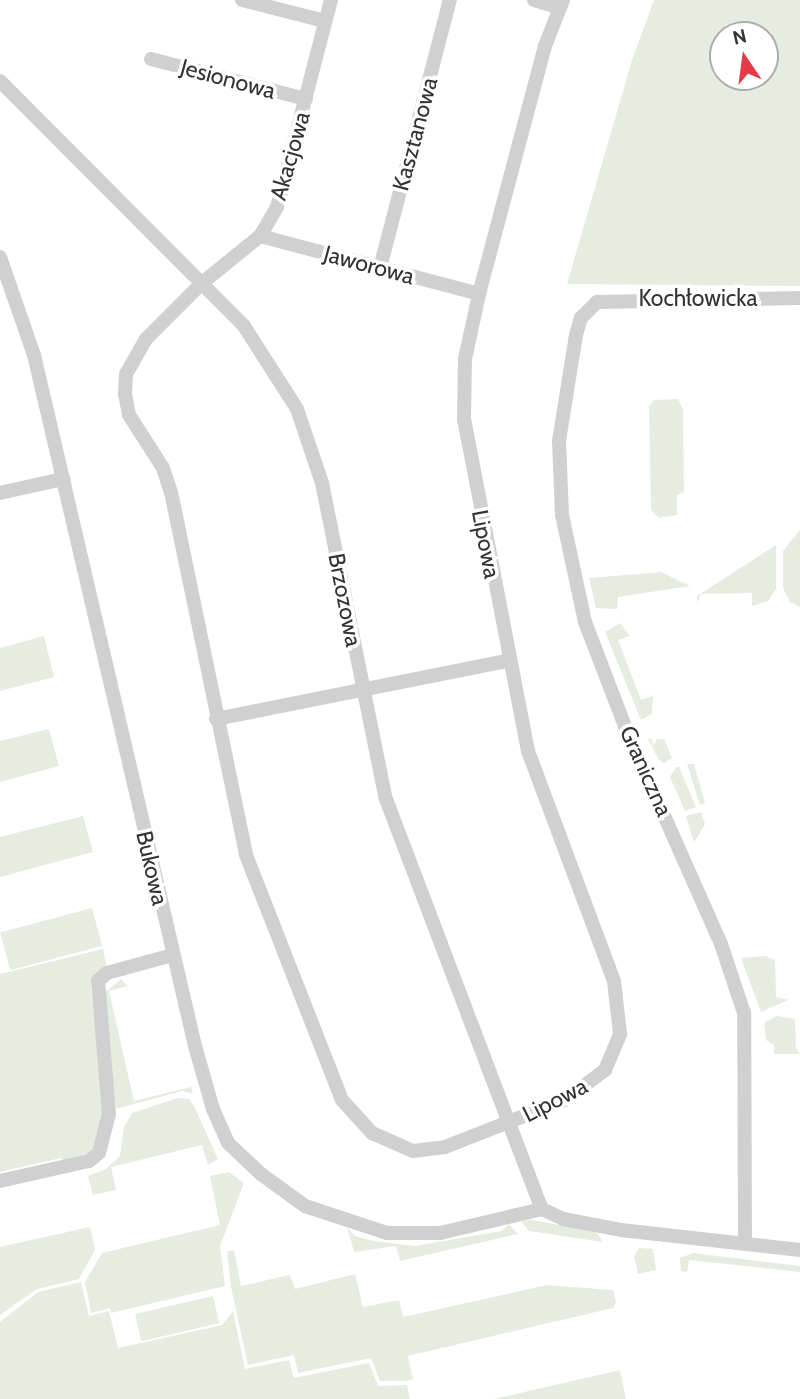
<!DOCTYPE html>
<html>
<head>
<meta charset="utf-8">
<style>
  body { margin:0 }
  #map { position:relative; width:800px; height:1399px; overflow:hidden; background:#fff; font-family:Cabin,sans-serif }
  div>[style] { position:absolute }
  [style*='--x'] { left:calc(var(--x)*1px); top:calc(var(--y)*1px); width:calc(var(--w)*1px); rotate:calc(var(--a)*1deg) }
  .green>* { inset:0; background:#e6ecdf; transform-origin:0 0 }
  .minor>* { height:14px; margin:-7px; padding:0 7px; transform-origin:7px; border-radius:7px; background:#d0d0d0 }
  span { translate:-50% -50%; white-space:nowrap; text-align:center; line-height:1.15; -webkit-text-stroke:7px #fff; paint-order:stroke }
  .street-label { font-size:23px; color:#333 }
  .north { position:absolute; left:709px; top:21px; width:70px; height:70px; box-sizing:border-box; background:#fff; border:2px solid #adadad; border-radius:50%; rotate:347deg; font-size:19px; font-weight:700; line-height:28px; text-align:center; color:#333 }
  .north::after { content:''; display:block; margin:auto; width:24px; height:32px; background:#e63946; clip-path:polygon(50% 0,100% 100%,50% 72%,0 100%) }
</style>
</head>
<body>
<div id="map">
  <div class="green">
    <div style="clip-path:polygon(evenodd,654px 0,800px 0,800px 286px,567px 284px,632px 60px,654px 0,765px 35px,765px 77px,723px 77px,723px 35px,765px 35px)"></div>
    <div style="clip-path:polygon(678px 399px,683px 409px,684px 492px,677px 495px,677px 515px,659px 518px,651px 510px,649px 406px,654px 400px)"></div>
    <div style="clip-path:polygon(800px 530px,800px 607px,790px 602px,783px 588px,783px 551px)"></div>
    <div style="clip-path:polygon(776px 545px,776px 589px,768px 601px,752px 606px,752px 593px,701px 594px,697px 604px,697px 596px)"></div>
    <div style="clip-path:polygon(661px 572px,690px 586px,618px 597px,617px 609px,596px 608px,589px 578px)"></div>
    <div style="clip-path:polygon(620px 623px,630px 636px,618px 640px,641px 700px,653px 696px,652px 714px,641px 720px,605px 632px)"></div>
    <div style="clip-path:polygon(44px 636px,54px 677px,0 691px,0 648px)"></div>
    <div style="clip-path:polygon(49px 729px,59px 766px,0 782px,0 741px)"></div>
    <div style="clip-path:polygon(648px 739px,652px 739px,653px 746px,657px 739px,664px 739px,672px 758px,664px 763px,659px 760px)"></div>
    <div style="clip-path:polygon(687px 764px,694px 764px,705px 803px,700px 805px)"></div>
    <div style="clip-path:polygon(676px 767px,679px 767px,696px 807px,685px 811px,670px 777px)"></div>
    <div style="clip-path:polygon(701px 812px,705px 824px,694px 843px,686px 816px)"></div>
    <div style="clip-path:polygon(83px 816px,93px 852px,0 877px,0 837px)"></div>
    <div style="left:92px;top:908px;width:39px;height:95px;rotate:75deg"></div>
    <div style="clip-path:polygon(103px 949px,107px 968px,98px 971px,91px 987px,105px 1114px,96px 1150px,65px 1163px,61px 1158px,0 1172px,0 974px)"></div>
    <div style="clip-path:polygon(765px 956px,775px 960px,776px 997px,788px 1000px,761px 1012px,741px 958px)"></div>
    <div style="clip-path:polygon(121px 979px,128px 986px,109px 991px,134px 1101px,191px 1087px,193px 1094px,182px 1091px,116px 1109px,103px 994px)"></div>
    <div style="clip-path:polygon(777px 1016px,795px 1019px,796px 1048px,800px 1054px,774px 1054px,774px 1045px,766px 1040px,764px 1023px)"></div>
    <div style="clip-path:polygon(178px 1098px,189px 1099px,194px 1106px,218px 1159px,208px 1165px,202px 1145px,111px 1167px,116px 1190px,93px 1195px,88px 1176px,106px 1169px,120px 1156px,124px 1127px,132px 1113px)"></div>
    <div style="clip-path:polygon(229px 1172px,244px 1183px,220px 1246px,225px 1286px,111px 1313px,110px 1308px,91px 1313px,85px 1282px,102px 1253px,220px 1225px,210px 1176px)"></div>
    <div style="clip-path:polygon(532px 1220px,596px 1232px,603px 1242px,529px 1231px,521px 1221px)"></div>
    <div style="clip-path:polygon(509px 1224px,518px 1234px,400px 1261px,396px 1246px,354px 1252px,347px 1227px,355px 1236px,373px 1241px,415px 1246px,501px 1231px)"></div>
    <div style="clip-path:polygon(90px 1227px,95px 1250px,79px 1279px,37px 1289px,0 1315px,0 1247px)"></div>
    <div style="clip-path:polygon(639px 1248px,653px 1249px,656px 1270px,638px 1274px,634px 1256px)"></div>
    <div style="clip-path:polygon(234px 1250px,241px 1286px,290px 1275px,295px 1289px,355px 1274px,363px 1307px,399px 1300px,403px 1317px,547px 1285px,613px 1290px,616px 1302px,613px 1308px,408px 1356px,413px 1379px,405px 1381px,380px 1381px,371px 1358px,298px 1373px,294px 1355px,248px 1365px,231px 1287px,227px 1251px)"></div>
    <div style="clip-path:polygon(693px 1253px,800px 1266px,800px 1272px,689px 1260px,687px 1272px,681px 1271px,680px 1258px)"></div>
    <div style="clip-path:polygon(81px 1282px,89px 1316px,109px 1311px,118px 1348px,222px 1325px,233px 1311px,245px 1369px,289px 1360px,294px 1378px,369px 1363px,378px 1386px,407px 1385px,410px 1399px,0 1399px,0 1322px,38px 1292px)"></div>
    <div style="left:213px;top:1296px;width:28px;height:80px;rotate:77deg"></div>
    <div style="clip-path:polygon(620px 1370px,626px 1399px,493px 1399px,494px 1399px)"></div>
  </div>
  <div class="minor">
    <div style="--x:242;--y:0;--w:86;--a:14.2"></div>
    <div style="--x:331;--y:0;--w:214;--a:104.6"></div>
    <div style="--x:277;--y:207;--w:34;--a:120"></div>
    <div style="--x:260;--y:236;--w:75;--a:141"></div>
    <div style="--x:202;--y:283;--w:79;--a:135"></div>
    <div style="--x:146;--y:339;--w:40;--a:119.7"></div>
    <div style="--x:126;--y:374;--w:20;--a:93"></div>
    <div style="--x:125;--y:394;--w:21;--a:79"></div>
    <div style="--x:129;--y:415;--w:63;--a:57.3"></div>
    <div style="--x:163;--y:468;--w:25;--a:72"></div>
    <div style="--x:171;--y:492;--w:371;--a:78.3"></div>
    <div style="--x:246;--y:855;--w:263;--a:68.6"></div>
    <div style="--x:342;--y:1100;--w:45;--a:47.7"></div>
    <div style="--x:372;--y:1133;--w:45;--a:23.7"></div>
    <div style="--x:413;--y:1151;--w:32;--a:-7"></div>
    <div style="--x:445;--y:1147;--w:129;--a:-21.4"></div>
    <div style="--x:565;--y:1100;--w:50;--a:-36.9"></div>
    <div style="--x:605;--y:1070;--w:39;--a:-67"></div>
    <div style="--x:620;--y:1034;--w:53;--a:-96.5"></div>
    <div style="--x:614;--y:981;--w:246;--a:-110.5"></div>
    <div style="--x:528;--y:751;--w:337;--a:-100.9"></div>
    <div style="--x:464;--y:420;--w:61;--a:-89.1"></div>
    <div style="--x:465;--y:359;--w:66;--a:-77.8"></div>
    <div style="--x:479;--y:294;--w:257;--a:-75.1"></div>
    <div style="--x:545;--y:46;--w:49;--a:-68.6"></div>
    <div style="--x:534;--y:0;--w:27;--a:17"></div>
    <div style="--x:151;--y:59;--w:160;--a:14.5"></div>
    <div style="--x:0;--y:81;--w:346;--a:45.1"></div>
    <div style="--x:244;--y:326;--w:98;--a:57.4"></div>
    <div style="--x:297;--y:409;--w:78;--a:71.3"></div>
    <div style="--x:322;--y:483;--w:322;--a:78.6"></div>
    <div style="--x:386;--y:799;--w:439;--a:69.2"></div>
    <div style="--x:260;--y:236;--w:227;--a:14.8"></div>
    <div style="--x:0;--y:257;--w:104;--a:70.9"></div>
    <div style="--x:34;--y:355;--w:710;--a:76.88"></div>
    <div style="--x:195;--y:1046;--w:66;--a:74.1"></div>
    <div style="--x:213;--y:1109;--w:37;--a:66"></div>
    <div style="--x:228;--y:1143;--w:45;--a:43.2"></div>
    <div style="--x:261;--y:1174;--w:54;--a:36"></div>
    <div style="--x:305;--y:1206;--w:86;--a:18.2"></div>
    <div style="--x:387;--y:1233;--w:53;--a:0"></div>
    <div style="--x:440;--y:1233;--w:105;--a:-13.2"></div>
    <div style="--x:380;--y:268;--w:277;--a:-75.4"></div>
    <div style="--x:0;--y:493;--w:65;--a:-12.5"></div>
    <div style="--x:216;--y:719;--w:300;--a:-11.3"></div>
    <div style="--x:0;--y:1181;--w:91;--a:-12.7"></div>
    <div style="--x:89;--y:1161;--w:13;--a:-39"></div>
    <div style="--x:99;--y:1153;--w:40;--a:-75.6"></div>
    <div style="--x:109;--y:1114;--w:133;--a:-94.7"></div>
    <div style="--x:98;--y:981;--w:12;--a:-42"></div>
    <div style="--x:107;--y:973;--w:68;--a:-15.3"></div>
    <div style="--x:542;--y:1209;--w:23;--a:25"></div>
    <div style="--x:563;--y:1219;--w:59;--a:10.7"></div>
    <div style="--x:621;--y:1230;--w:180;--a:6.4"></div>
    <div style="--x:745;--y:1244;--w:231;--a:-90.2"></div>
    <div style="--x:744;--y:1013;--w:73;--a:-108.4"></div>
    <div style="--x:721;--y:944;--w:230;--a:-113.9"></div>
    <div style="--x:628;--y:734;--w:120;--a:-111"></div>
    <div style="--x:585;--y:622;--w:109;--a:-102.1"></div>
    <div style="--x:562;--y:515;--w:74;--a:-92.3"></div>
    <div style="--x:559;--y:441;--w:107;--a:-80.9"></div>
    <div style="--x:576;--y:335;--w:18;--a:-74"></div>
    <div style="--x:581;--y:318;--w:23;--a:-45"></div>
    <div style="--x:597;--y:302;--w:203;--a:-1.1"></div>
  </div>
  <div class="street-label">
    <span style="left:228px;top:79px;rotate:15deg">Jesionowa</span>
    <span style="left:415px;top:134px;rotate:-75deg">Kasztanowa</span>
    <span style="left:290px;top:156px;rotate:-74deg">Akacjowa</span>
    <span style="left:369px;top:265px;rotate:15deg">Jaworowa</span>
    <span style="left:698px;top:298px">Kochłowicka</span>
    <span style="left:486px;top:544px;rotate:79deg">Lipowa</span>
    <span style="left:345px;top:600px;rotate:79deg">Brzozowa</span>
    <span style="left:646px;top:771px;rotate:66deg">Graniczna</span>
    <span style="left:152px;top:868px;rotate:77deg">Bukowa</span>
    <span style="left:555px;top:1100px;rotate:-27deg">Lipowa</span>
  </div>
  <div class="north">N</div>
</div>
</body>
</html>
